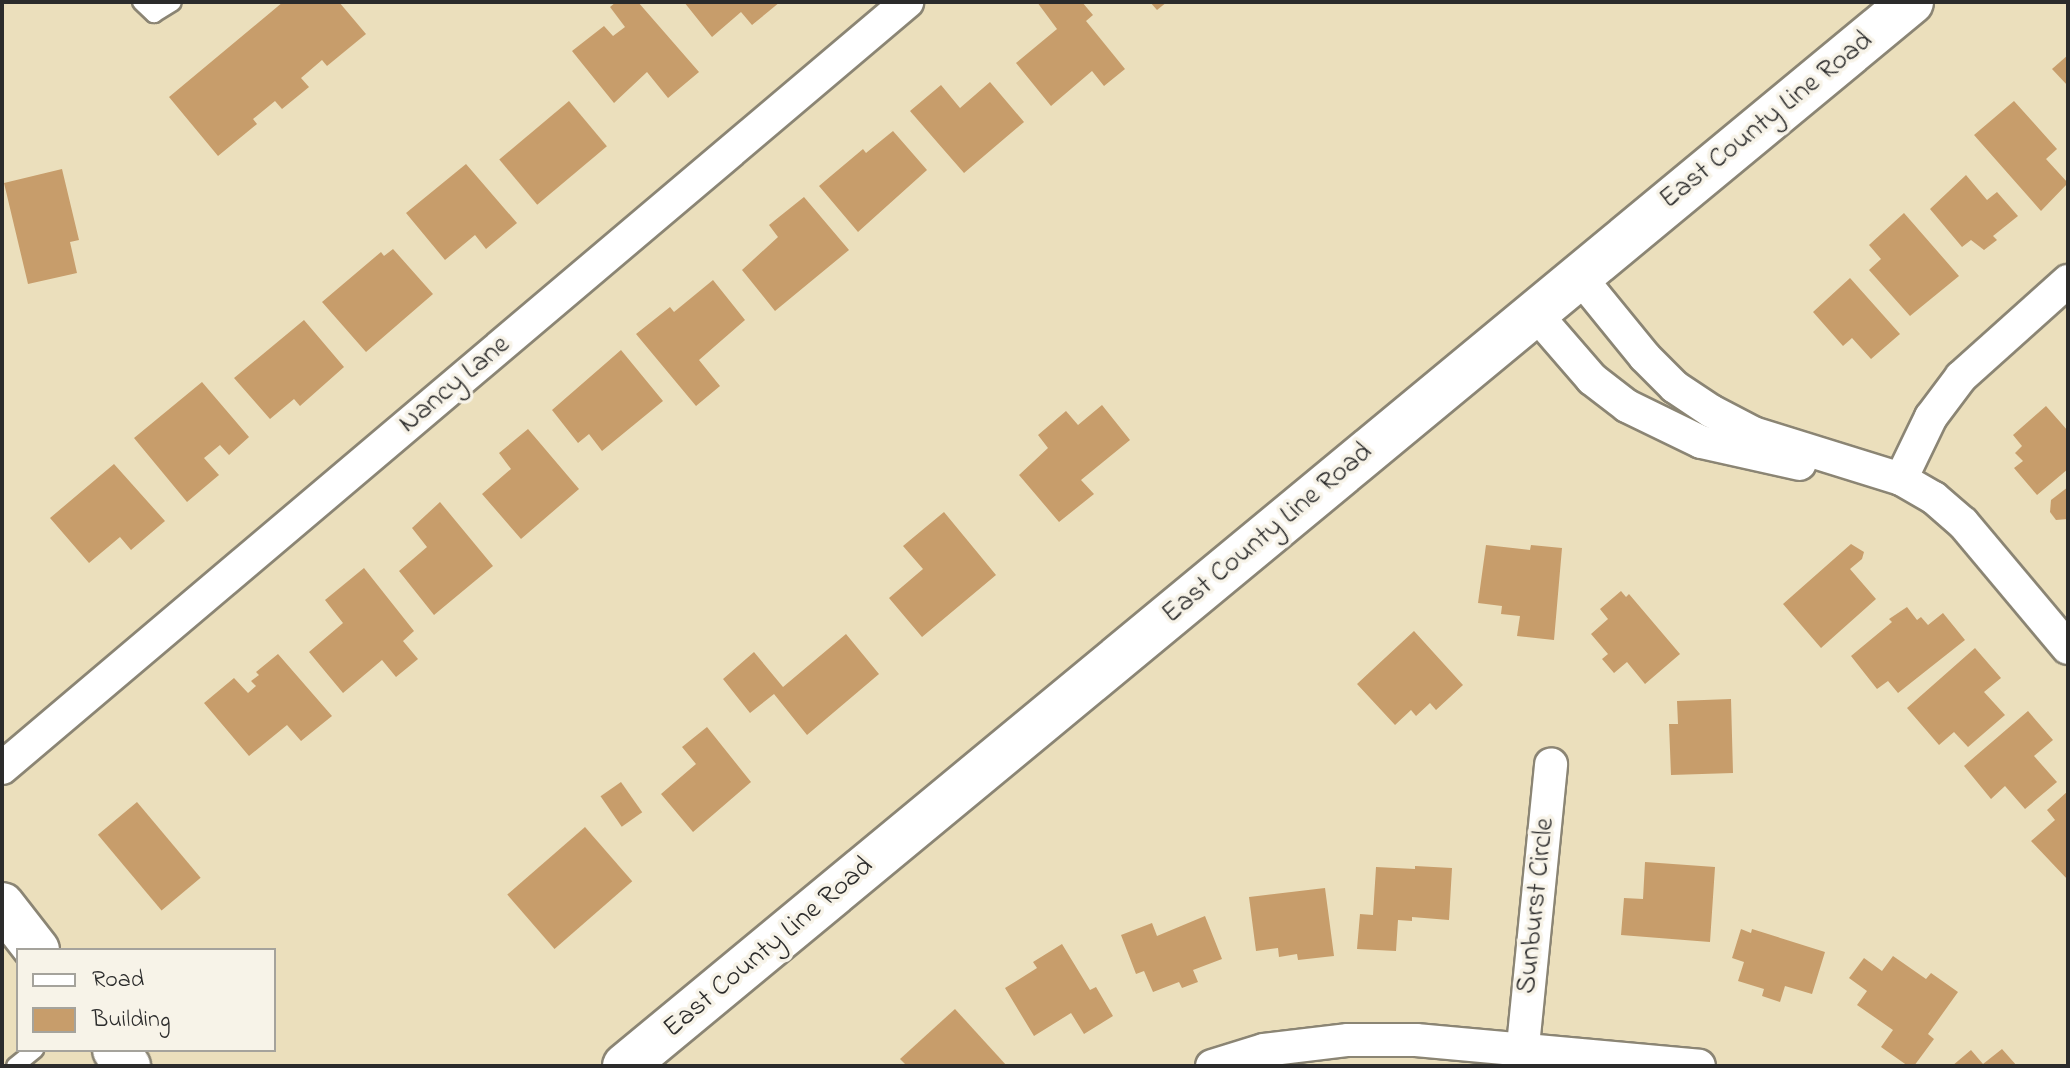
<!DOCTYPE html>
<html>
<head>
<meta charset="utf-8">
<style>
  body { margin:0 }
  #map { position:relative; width:2070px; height:1068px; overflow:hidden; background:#ebdfbc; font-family:"Indie Flower",sans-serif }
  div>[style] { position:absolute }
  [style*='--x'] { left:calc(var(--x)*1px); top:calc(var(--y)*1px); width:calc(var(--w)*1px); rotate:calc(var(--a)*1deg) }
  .building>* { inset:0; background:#c79d6b; transform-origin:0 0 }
  .roads { filter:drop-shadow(2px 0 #8b8574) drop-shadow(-2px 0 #8b8574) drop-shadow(0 2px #8b8574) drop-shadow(0 -2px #8b8574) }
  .service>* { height:16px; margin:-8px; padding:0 8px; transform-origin:8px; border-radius:8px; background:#fff }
  .minor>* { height:32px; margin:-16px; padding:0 16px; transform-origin:16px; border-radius:16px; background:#fff }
  .secondary>* { height:44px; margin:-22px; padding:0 22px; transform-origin:22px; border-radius:22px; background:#fff }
  .primary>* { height:44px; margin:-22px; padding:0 22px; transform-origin:22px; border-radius:22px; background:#fff }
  span { translate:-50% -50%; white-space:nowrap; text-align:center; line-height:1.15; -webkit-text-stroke:7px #f7f3e8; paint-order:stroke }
  .street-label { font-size:28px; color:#2b2b2b }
  .frame { position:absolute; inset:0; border:4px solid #2b2b2b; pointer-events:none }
  .legend { position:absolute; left:16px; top:948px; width:260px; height:104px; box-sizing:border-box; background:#f7f3e8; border:2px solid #a5a39c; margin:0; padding:10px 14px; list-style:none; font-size:24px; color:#2b2b2b }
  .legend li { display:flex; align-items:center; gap:16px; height:40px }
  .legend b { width:40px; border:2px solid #a5a39c }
</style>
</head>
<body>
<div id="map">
  <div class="building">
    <div style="clip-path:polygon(283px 2px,339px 2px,366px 34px,327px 66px,322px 60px,301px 78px,309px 87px,282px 109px,275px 101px,253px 119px,257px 124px,218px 156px,169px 97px)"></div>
    <div style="clip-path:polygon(616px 2px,638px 2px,699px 72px,668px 98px,647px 72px,614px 103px,572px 51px,604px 26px,613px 36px,625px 27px,610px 7px)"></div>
    <div style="clip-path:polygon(684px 2px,780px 2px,752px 25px,741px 12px,712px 37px)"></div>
    <div style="clip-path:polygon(1037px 2px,1082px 2px,1093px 15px,1086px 21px,1125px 69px,1104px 86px,1092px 71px,1051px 106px,1016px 63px,1057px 29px)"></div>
    <div style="clip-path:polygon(1150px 2px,1167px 2px,1157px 10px)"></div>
    <div style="clip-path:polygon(2068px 55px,2068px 86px,2052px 69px)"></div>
    <div style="clip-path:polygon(990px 82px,1024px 122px,964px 173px,910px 111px,941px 85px,960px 108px)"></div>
    <div style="left:569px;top:101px;width:59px;height:91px;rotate:50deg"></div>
    <div style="clip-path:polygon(2014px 101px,2057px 149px,2046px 159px,2068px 183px,2041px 211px,1974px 135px)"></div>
    <div style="clip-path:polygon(893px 131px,927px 170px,858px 232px,819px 186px,863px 149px,866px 153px)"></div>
    <div style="clip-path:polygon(466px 164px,517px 223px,486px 249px,475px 235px,445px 260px,406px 213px)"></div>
    <div style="clip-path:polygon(62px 169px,79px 240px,70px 242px,77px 273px,28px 284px,4px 183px)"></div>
    <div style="clip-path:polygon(1966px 175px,1987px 200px,1997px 192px,2018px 216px,1993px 236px,1997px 240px,1984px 250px,1971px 240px,1962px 247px,1930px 209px)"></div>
    <div style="clip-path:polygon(804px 197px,849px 250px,775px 311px,742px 270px,778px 237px,769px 225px)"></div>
    <div style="clip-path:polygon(1904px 213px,1959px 276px,1910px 316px,1869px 270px,1881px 259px,1869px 245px)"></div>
    <div style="clip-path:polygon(393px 249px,433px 294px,366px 352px,322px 302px,381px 252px,384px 256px)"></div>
    <div style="clip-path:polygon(1850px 278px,1900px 334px,1871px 359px,1852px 338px,1843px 346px,1813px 312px)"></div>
    <div style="clip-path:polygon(713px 280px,745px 320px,699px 360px,720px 386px,696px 406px,636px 334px,670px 307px,674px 312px)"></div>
    <div style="clip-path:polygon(304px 320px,344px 367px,300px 406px,294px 399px,270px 419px,234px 378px)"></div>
    <div style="clip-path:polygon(621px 350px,663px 401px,602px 451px,589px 434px,578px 443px,552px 410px)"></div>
    <div style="clip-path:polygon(202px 382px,249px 437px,229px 455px,220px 445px,204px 458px,219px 475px,187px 502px,134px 438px)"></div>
    <div style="clip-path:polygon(1102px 405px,1130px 440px,1081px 480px,1094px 494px,1059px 522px,1019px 475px,1048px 448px,1038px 435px,1066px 411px,1078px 425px)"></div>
    <div style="clip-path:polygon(2046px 406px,2068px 431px,2068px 469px,2037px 495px,2014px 468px,2023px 461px,2015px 453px,2022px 446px,2013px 435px)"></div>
    <div style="clip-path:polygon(528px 429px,579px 489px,521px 539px,482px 494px,511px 469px,499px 453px)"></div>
    <div style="clip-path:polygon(114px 464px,165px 521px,131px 550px,120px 537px,89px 563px,50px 518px)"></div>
    <div style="clip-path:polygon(2068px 487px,2068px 519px,2056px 520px,2050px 512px,2051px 500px)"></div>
    <div style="clip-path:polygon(440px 502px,493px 566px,434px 615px,399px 571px,427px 547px,412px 528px)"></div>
    <div style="clip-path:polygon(944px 512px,996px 575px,922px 637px,889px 598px,923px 569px,903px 546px)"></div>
    <div style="clip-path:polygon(1851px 544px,1864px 552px,1862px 559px,1850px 569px,1876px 599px,1821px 648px,1783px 604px)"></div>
    <div style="clip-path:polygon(1486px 545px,1530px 550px,1531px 545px,1562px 548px,1554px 640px,1517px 636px,1520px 616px,1501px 614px,1502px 606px,1478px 603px)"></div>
    <div style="clip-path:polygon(364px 568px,414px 631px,403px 641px,418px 659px,396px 677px,382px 660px,343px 693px,309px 652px,343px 623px,325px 600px)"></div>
    <div style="clip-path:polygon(1621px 591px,1626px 597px,1629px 594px,1680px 654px,1645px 684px,1627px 662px,1614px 673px,1602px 659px,1608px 654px,1591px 634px,1608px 619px,1600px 609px)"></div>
    <div style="clip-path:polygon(1907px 607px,1917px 620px,1921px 617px,1928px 625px,1943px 613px,1965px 640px,1898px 693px,1888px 681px,1877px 689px,1851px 656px,1892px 622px,1889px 619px)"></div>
    <div style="clip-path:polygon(1414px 631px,1463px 685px,1436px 710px,1430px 703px,1416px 716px,1411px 710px,1395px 725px,1357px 684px)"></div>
    <div style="clip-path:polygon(846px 634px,879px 674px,807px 735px,774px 694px,750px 713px,723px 679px,754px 652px,783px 687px)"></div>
    <div style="clip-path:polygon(1975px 648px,2001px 678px,1984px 692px,2005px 715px,1968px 747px,1954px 732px,1939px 745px,1907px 708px)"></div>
    <div style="clip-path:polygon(278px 654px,332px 716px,301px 741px,287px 725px,249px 756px,204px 703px,234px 678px,248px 693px,256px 686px,251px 681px,259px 675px,256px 672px)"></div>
    <div style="clip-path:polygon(1731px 699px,1733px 773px,1671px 775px,1669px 724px,1678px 724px,1677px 701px)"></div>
    <div style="clip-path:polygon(2028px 711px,2053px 740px,2034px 756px,2057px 782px,2025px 809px,2005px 786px,1991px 799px,1964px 766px)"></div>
    <div style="clip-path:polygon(707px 727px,751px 782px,693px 832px,661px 794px,696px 764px,682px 747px)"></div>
    <div style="left:621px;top:782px;width:37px;height:25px;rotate:55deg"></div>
    <div style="clip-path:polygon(2068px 791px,2068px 880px,2031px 841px,2055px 820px,2047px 810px)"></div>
    <div style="left:137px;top:802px;width:99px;height:51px;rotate:50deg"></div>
    <div style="left:585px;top:827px;width:72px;height:103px;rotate:49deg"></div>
    <div style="clip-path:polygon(1645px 862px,1715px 867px,1710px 942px,1621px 935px,1624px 898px,1643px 899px)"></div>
    <div style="clip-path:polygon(1415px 866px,1452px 868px,1449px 920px,1412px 917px,1412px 921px,1398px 920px,1396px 951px,1357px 949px,1360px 914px,1373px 915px,1376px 867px,1415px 869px)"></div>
    <div style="clip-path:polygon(1325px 888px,1334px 956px,1298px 960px,1297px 954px,1279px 957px,1278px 948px,1256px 951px,1249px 897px)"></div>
    <div style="clip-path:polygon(1205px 916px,1222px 959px,1193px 970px,1198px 982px,1182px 988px,1179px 982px,1153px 992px,1144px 971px,1136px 974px,1121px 935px,1152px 923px,1157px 936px)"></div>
    <div style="clip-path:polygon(1741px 929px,1751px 933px,1752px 929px,1825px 952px,1812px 994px,1785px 986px,1780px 1002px,1762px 996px,1764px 989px,1738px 981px,1744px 962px,1732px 958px)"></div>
    <div style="clip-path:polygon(1062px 944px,1090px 990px,1096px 987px,1113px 1016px,1084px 1034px,1071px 1013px,1034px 1036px,1005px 988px,1037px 968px,1033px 962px)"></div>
    <div style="clip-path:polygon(1893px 956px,1926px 979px,1931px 973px,1958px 992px,1928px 1034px,1934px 1039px,1914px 1066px,1908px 1066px,1881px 1047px,1893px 1030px,1857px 1005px,1867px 991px,1849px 978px,1864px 958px,1882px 971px)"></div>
    <div style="clip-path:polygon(955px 1009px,1007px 1066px,907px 1066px,900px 1059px)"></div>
    <div style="clip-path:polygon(2002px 1049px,2017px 1066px,1952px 1066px,1971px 1050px,1983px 1064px)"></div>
  </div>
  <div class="roads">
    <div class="service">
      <div style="--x:141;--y:2;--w:18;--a:43"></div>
      <div style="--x:154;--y:14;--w:22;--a:-32"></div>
      <div style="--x:15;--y:1066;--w:26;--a:-39"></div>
    </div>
    <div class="minor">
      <div style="--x:1579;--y:276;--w:104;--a:50.8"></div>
      <div style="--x:1645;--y:357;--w:42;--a:45"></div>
      <div style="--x:1675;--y:387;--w:43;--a:33.7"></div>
      <div style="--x:1711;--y:411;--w:47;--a:27.6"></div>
      <div style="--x:1753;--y:433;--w:155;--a:17.3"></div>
      <div style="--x:1901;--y:479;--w:38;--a:30"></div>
      <div style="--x:1934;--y:498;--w:38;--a:41"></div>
      <div style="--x:1963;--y:523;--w:163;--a:50"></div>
      <div style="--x:1534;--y:312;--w:89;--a:49.1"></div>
      <div style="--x:1592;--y:379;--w:44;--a:37.6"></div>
      <div style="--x:1627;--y:406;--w:82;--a:25.9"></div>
      <div style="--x:1701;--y:442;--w:101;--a:12.5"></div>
      <div style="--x:1901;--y:479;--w:69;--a:-64.2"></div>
      <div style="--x:1931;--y:417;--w:50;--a:-53.1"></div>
      <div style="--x:1961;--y:377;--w:144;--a:-41.9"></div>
      <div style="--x:2;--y:768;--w:1186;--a:-40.24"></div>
      <div style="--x:1212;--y:1066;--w:54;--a:-17.1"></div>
      <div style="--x:1264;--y:1050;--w:85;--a:-6.8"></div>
      <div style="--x:1348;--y:1040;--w:68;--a:0"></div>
      <div style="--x:1416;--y:1040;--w:284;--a:5.2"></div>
      <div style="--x:1521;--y:1066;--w:303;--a:-84.3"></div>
    </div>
    <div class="secondary">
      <div style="--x:2;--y:905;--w:57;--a:52.1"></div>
      <div style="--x:115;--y:1050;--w:21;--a:51"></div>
    </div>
    <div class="primary">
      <div style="--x:625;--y:1066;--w:1669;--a:-39.6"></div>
    </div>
  </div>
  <div class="street-label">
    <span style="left:1767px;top:121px;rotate:-39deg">East County Line Road</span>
    <span style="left:455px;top:385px;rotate:-40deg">Nancy Lane</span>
    <span style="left:1268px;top:534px;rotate:-40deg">East County Line Road</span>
    <span style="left:1537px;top:906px;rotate:-84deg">Sunburst Circle</span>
    <span style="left:769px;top:948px;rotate:-40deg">East County Line Road</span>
  </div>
  <div class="frame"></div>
  <ul class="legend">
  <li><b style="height:10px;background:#fff"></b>Road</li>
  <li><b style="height:22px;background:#c79d6b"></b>Building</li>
  </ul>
</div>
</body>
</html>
